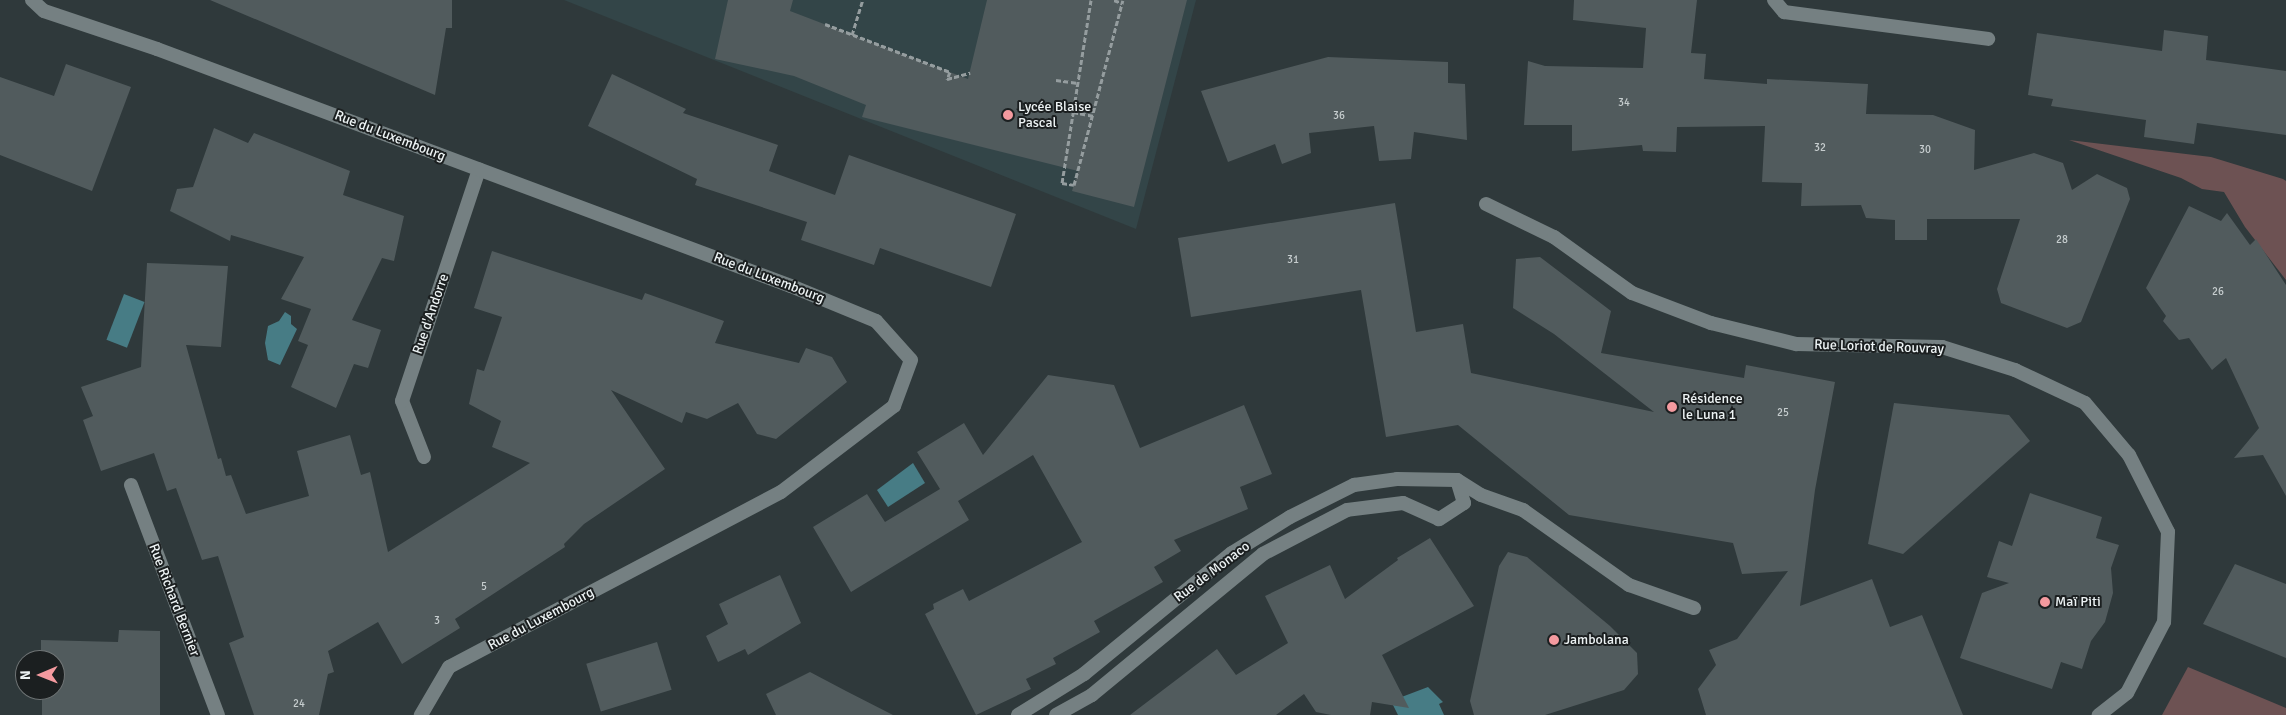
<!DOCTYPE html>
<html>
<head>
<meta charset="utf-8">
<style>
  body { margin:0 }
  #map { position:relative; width:2286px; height:715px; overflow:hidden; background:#2f393b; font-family:Signika,sans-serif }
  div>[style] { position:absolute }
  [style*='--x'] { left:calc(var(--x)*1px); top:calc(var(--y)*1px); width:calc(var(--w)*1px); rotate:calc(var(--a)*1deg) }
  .built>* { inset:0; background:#334548 }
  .green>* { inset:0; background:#6d5253 }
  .water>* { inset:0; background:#477c85; transform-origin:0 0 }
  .building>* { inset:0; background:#515b5d; transform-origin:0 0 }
  .path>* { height:3px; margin-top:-1.5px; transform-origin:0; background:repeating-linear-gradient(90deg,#959d9f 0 5px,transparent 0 7.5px) }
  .service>* { height:14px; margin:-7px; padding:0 7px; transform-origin:7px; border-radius:7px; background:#758082 }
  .minor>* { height:14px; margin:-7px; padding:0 7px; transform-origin:7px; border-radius:7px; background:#758082 }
  .tertiary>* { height:14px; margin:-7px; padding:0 7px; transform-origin:7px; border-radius:7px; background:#758082 }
  .dots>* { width:14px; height:14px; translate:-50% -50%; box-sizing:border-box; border:2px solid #1b1f20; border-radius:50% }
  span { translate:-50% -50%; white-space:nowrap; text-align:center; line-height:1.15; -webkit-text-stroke:4px #1b1f20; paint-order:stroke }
  .number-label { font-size:11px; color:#c6cdce }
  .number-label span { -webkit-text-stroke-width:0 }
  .poi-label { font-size:14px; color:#edf3f4 }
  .left { translate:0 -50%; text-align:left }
  .street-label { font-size:14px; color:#edf3f4 }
  .north { position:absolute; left:15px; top:650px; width:50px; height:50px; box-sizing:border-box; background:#1b1f20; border:1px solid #6f7475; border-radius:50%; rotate:269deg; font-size:14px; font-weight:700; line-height:20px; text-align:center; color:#edf3f4 }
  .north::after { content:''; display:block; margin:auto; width:18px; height:22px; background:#f49a9f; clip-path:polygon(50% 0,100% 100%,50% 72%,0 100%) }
</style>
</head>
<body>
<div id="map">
  <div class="built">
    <div style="clip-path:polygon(564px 0,1196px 0,1136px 229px)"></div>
  </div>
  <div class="green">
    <div style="clip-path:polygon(2069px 140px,2211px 157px,2283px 179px,2286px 181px,2286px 280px,2245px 227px,2224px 192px,2202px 189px,2181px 178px)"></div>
    <div style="clip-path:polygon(2188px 667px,2286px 708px,2286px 715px,2162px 715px)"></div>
  </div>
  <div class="water">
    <div style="left:124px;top:294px;width:22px;height:49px;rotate:21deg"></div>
    <div style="clip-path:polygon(285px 312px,291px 316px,291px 324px,297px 329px,280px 365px,268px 360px,265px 343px,268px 326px,279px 321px)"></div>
    <div style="clip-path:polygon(913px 463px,925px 483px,888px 507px,877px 490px)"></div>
    <div style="clip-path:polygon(1428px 687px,1443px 702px,1439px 704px,1444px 715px,1398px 715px,1391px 701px)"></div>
  </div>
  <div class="building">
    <div style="clip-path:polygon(210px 0,452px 0,452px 28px,446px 28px,435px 95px)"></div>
    <div style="clip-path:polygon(728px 0,793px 0,790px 11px,968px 79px,987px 0,1187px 0,1134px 207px,1072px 191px,1078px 171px,862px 117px,866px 105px,794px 76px,715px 59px)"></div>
    <div style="clip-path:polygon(1574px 0,1697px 0,1691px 53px,1706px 54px,1704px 79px,1767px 84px,1767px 79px,1868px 84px,1866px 114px,1933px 115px,1975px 130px,1974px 170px,2034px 153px,2063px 163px,2072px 190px,2097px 174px,2127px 188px,2130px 199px,2081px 322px,2067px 328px,2001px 303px,1997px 289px,2020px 219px,1927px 219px,1927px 240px,1895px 240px,1895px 220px,1866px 218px,1861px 205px,1801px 206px,1802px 183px,1762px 182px,1765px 126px,1677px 127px,1676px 152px,1643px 151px,1642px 145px,1572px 151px,1572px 125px,1524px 125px,1528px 61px,1545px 66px,1643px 68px,1646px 28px,1573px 20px)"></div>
    <div style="clip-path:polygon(2164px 30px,2208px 36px,2206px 60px,2286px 71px,2286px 135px,2197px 123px,2194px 144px,2144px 137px,2146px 120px,2051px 106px,2053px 99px,2028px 95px,2037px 33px,2162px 51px)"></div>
    <div style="clip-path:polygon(1328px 57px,1448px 62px,1448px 83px,1465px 84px,1467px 140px,1414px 132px,1411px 159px,1379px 161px,1374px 126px,1309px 133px,1311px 153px,1282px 164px,1275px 144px,1228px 162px,1201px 91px)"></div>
    <div style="clip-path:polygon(66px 64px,131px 87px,92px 191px,0 155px,0 77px,54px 96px)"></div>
    <div style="clip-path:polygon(612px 74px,686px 109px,683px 113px,778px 145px,769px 171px,835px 195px,849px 155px,1016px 214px,991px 287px,880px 248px,874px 265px,801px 240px,807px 222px,695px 185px,697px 179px,588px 126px)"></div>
    <div style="clip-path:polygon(214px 128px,248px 143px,254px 133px,350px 171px,343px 195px,404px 216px,394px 261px,382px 258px,352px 320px,381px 330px,368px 368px,354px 364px,336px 408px,291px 387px,308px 345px,298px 341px,311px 309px,281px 299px,304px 257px,231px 235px,230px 241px,170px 211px,177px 189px,193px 187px)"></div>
    <div style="clip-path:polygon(1395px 203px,1416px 332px,1463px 324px,1471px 373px,1654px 412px,1554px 334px,1513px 308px,1516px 259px,1540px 257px,1611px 311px,1601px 353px,1744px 378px,1746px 365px,1835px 382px,1815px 490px,1800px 606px,1872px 579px,1890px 627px,1922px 615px,1963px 715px,1706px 715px,1698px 689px,1716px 665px,1709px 650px,1737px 639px,1788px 571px,1742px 574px,1733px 543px,1569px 515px,1458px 425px,1386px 437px,1361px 290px,1191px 317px,1178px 238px)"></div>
    <div style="clip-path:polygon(2189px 206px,2221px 221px,2227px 213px,2250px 245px,2256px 239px,2286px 285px,2286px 496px,2263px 455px,2234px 458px,2259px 428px,2226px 358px,2212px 370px,2189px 338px,2179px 340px,2163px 321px,2166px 316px,2146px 288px)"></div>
    <div style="clip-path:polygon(492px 251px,642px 300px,645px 293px,724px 321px,715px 343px,799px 363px,806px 348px,832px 357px,847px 382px,776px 439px,757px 434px,738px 403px,707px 419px,686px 412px,682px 423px,611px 390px,665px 469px,584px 524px,564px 544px,565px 547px,455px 619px,460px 628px,402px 664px,378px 622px,328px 651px,334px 672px,328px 674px,319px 715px,254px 715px,229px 643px,244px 637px,218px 556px,202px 560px,176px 488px,167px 491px,154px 453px,101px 471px,83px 420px,93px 416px,81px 387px,141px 367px,147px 263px,228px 266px,221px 347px,186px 345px,218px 459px,221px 458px,226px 476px,231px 475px,246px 514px,309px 496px,297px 451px,350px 435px,361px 475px,370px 472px,388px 552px,530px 463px,492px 447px,501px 421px,469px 404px,477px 369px,484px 371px,502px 317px,474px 308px)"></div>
    <div style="clip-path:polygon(1048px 375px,1114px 385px,1140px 448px,1244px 405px,1272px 474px,1240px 487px,1248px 509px,1174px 540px,1181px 551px,1154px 567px,1163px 582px,1094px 621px,1100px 632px,1053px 658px,1056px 664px,1026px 679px,1031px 689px,976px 715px,925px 614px,934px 609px,933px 604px,963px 589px,969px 601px,1082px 542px,1033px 455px,958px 501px,969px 520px,851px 592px,813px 527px,867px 494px,885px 522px,940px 489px,917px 452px,964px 423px,983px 455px)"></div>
    <div style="clip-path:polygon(1894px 403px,2009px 415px,2030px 441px,1903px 554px,1868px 544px)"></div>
    <div style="clip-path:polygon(2030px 493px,2102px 517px,2096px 538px,2119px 545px,2111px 568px,2113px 593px,2105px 622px,2091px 641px,2082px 669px,2061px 662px,2052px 689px,1960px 658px,1982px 593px,2009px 583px,1987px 577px,1999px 541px,2012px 546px)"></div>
    <div style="clip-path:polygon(1430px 538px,1474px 606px,1382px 655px,1409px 708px,1372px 702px,1370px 715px,1331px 715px,1316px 712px,1304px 694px,1276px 715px,1130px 715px,1217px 649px,1236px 675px,1288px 643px,1265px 596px,1330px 565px,1345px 599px,1398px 560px,1397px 558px)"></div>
    <div style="clip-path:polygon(1508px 552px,1527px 557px,1610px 626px,1637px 653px,1638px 674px,1624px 690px,1545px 715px,1474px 715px,1470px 701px,1499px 566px)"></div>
    <div style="clip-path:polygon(2235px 564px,2286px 584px,2286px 658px,2203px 624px)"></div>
    <div style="clip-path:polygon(780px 575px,801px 623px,748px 655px,745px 649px,718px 662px,706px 636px,728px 624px,719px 604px)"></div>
    <div style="clip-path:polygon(119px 630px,160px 631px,160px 715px,42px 715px,42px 690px,55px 690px,55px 660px,41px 660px,41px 640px,118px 642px)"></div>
    <div style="left:657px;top:642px;width:50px;height:74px;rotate:73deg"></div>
    <div style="clip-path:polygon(810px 672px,846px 691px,893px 715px,776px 715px,766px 694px)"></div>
  </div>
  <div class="path">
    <div style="--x:1091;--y:0;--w:185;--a:99"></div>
    <div style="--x:1062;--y:183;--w:12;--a:9"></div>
    <div style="--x:1074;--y:185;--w:191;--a:-75.2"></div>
    <div style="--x:1114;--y:0;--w:9;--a:21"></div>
    <div style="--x:825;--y:24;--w:134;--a:21"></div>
    <div style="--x:950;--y:72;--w:8;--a:113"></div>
    <div style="--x:852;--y:35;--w:37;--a:-73"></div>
    <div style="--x:947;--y:79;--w:24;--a:-15"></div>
    <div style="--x:1056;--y:80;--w:22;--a:8"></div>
    <div style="--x:1073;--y:112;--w:20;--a:11"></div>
  </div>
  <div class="service">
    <div style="--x:1774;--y:0;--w:16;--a:50"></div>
    <div style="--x:1784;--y:12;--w:206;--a:7.5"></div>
  </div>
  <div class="minor">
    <div style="--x:1486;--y:204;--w:76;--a:25.9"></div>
    <div style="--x:1554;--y:237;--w:96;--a:35.7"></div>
    <div style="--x:1632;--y:293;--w:85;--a:20.8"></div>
    <div style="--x:1711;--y:323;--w:88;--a:13.9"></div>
    <div style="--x:1796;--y:344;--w:146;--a:1.2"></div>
    <div style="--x:1942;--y:347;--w:77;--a:17.5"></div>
    <div style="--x:2015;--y:370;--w:77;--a:25.2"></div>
    <div style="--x:2085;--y:403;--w:68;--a:49.8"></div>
    <div style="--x:2129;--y:455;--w:86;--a:63.1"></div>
    <div style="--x:2168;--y:532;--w:90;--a:92.5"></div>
    <div style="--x:2164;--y:622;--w:80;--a:117.5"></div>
    <div style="--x:2127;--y:693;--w:36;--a:142"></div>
    <div style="--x:424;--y:457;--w:60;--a:-111.4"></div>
    <div style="--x:402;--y:401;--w:244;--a:-71.6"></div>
    <div style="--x:1457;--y:480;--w:28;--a:32"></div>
    <div style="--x:1481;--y:495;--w:45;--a:19.7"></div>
    <div style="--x:1523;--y:510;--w:130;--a:35.3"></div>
    <div style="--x:1629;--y:585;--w:69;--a:19.5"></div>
    <div style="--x:131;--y:485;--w:246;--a:69.3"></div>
    <div style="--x:1018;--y:715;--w:78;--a:-31.8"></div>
    <div style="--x:1084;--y:674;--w:191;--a:-39.3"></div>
    <div style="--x:1232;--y:553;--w:68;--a:-31.8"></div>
    <div style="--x:1290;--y:517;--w:72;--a:-26.6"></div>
    <div style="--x:1354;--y:485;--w:43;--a:-7.9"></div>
    <div style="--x:1397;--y:479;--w:60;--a:1"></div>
    <div style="--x:1457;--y:480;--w:24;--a:73"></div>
    <div style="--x:1464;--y:503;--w:30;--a:147"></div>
    <div style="--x:1439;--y:519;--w:39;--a:-156"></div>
    <div style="--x:1403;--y:503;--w:56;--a:172.9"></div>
    <div style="--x:1347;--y:510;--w:95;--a:152.4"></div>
    <div style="--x:1263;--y:554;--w:222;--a:140.5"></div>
    <div style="--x:1092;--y:695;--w:41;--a:150.9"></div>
  </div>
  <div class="tertiary">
    <div style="--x:32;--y:0;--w:16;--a:43"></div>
    <div style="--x:44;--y:11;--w:119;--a:18.6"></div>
    <div style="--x:157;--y:49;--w:677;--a:20.5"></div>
    <div style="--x:791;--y:286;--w:92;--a:22.4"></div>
    <div style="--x:876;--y:321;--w:52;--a:48.1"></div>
    <div style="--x:911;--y:360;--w:49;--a:110.3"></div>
    <div style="--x:894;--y:406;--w:142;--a:142.7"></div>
    <div style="--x:781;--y:492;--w:375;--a:152.2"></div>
    <div style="--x:449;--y:667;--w:56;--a:120.3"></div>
  </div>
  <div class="dots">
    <div style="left:1008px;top:115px;background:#f49a9f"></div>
    <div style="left:1672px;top:407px;background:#f49a9f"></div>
    <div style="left:2045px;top:602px;background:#f49a9f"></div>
    <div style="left:1554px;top:640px;background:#f49a9f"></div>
  </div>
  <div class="number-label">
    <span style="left:1624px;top:103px">34</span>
    <span style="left:1339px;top:116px">36</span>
    <span style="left:1820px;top:148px">32</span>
    <span style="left:1925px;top:150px">30</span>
    <span style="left:2062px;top:240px">28</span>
    <span style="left:1293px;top:260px">31</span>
    <span style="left:2218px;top:292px">26</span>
    <span style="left:1783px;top:413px">25</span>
    <span style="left:484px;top:587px">5</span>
    <span style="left:437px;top:621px">3</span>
    <span style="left:299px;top:704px">24</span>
  </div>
  <div class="poi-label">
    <span class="left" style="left:1018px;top:115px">Lycée Blaise<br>Pascal</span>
    <span class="left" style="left:1682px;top:407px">Résidence<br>le Luna 1</span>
    <span class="left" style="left:2055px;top:602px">Maï Piti</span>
    <span class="left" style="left:1564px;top:640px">Jambolana</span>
  </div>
  <div class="street-label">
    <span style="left:390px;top:136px;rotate:21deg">Rue du Luxembourg</span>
    <span style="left:769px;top:278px;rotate:21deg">Rue du Luxembourg</span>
    <span style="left:431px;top:314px;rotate:-71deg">Rue d'Andorre</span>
    <span style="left:1879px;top:347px;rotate:2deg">Rue Loriot de Rouvray</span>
    <span style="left:1212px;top:572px;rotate:-37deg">Rue de Monaco</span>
    <span style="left:174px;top:600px;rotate:69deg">Rue Richard Bernier</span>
    <span style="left:541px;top:619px;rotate:-28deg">Rue du Luxembourg</span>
  </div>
  <div class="north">N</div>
</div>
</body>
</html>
